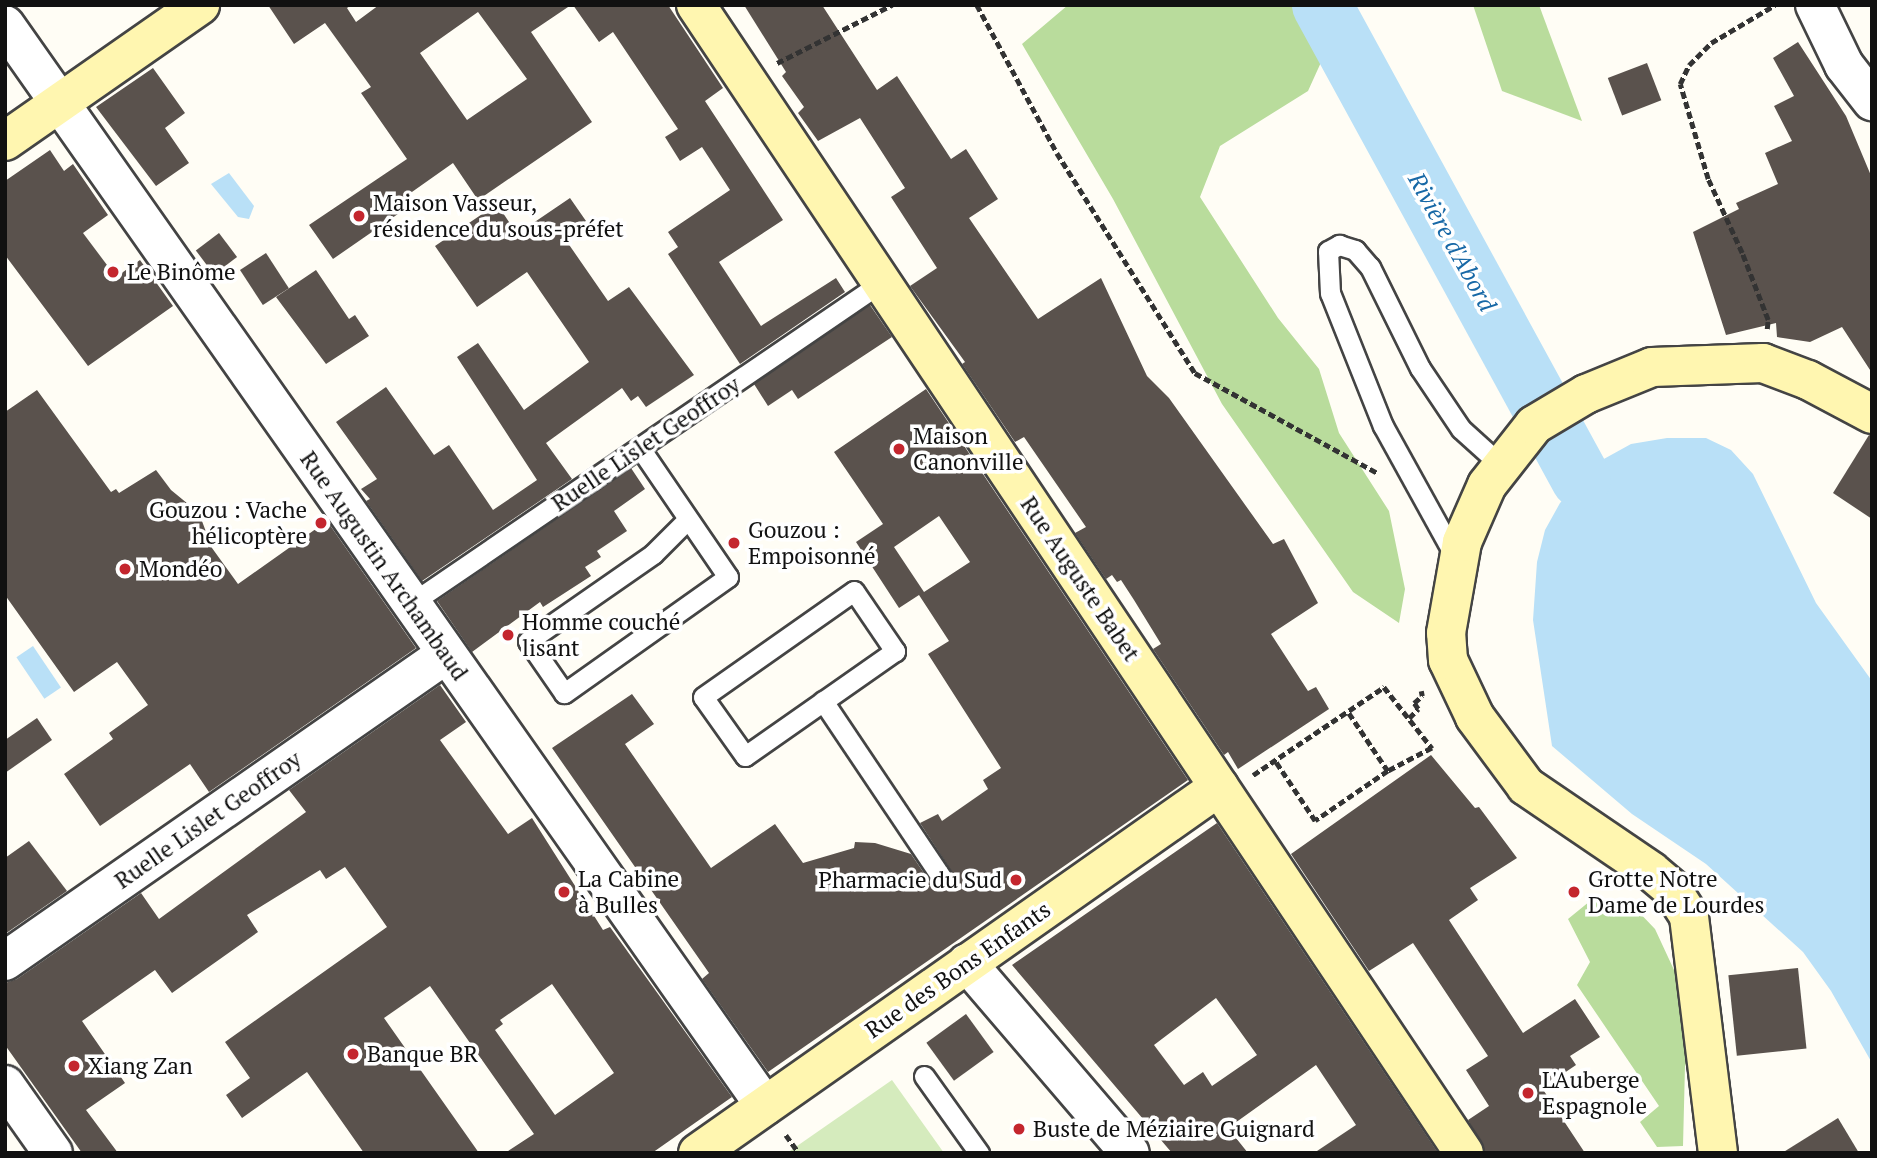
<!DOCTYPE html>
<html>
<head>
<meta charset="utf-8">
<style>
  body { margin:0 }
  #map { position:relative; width:1877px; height:1158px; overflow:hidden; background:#fffdf5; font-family:"PT Serif",serif }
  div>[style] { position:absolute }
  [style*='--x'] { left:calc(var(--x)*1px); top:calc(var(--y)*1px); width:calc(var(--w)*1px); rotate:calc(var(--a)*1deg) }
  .green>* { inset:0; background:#d5ebbd }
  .forest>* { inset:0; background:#b9dc9c }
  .water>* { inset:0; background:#b9e0f7; transform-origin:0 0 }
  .river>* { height:60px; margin:-30px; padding:0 30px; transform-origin:30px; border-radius:30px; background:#b9e0f7 }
  .building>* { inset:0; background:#5a524d; transform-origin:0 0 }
  .path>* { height:4.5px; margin-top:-2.25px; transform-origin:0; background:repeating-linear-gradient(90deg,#333 0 7px,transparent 0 10.5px) }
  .roads { filter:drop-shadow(2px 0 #444) drop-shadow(-2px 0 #444) drop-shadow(0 2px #444) drop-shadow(0 -2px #444) }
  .lane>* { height:19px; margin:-9.5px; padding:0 9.5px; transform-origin:9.5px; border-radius:9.5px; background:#fff }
  .street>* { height:38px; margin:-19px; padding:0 19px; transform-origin:19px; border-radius:19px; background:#fff }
  .secondary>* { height:38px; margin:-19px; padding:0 19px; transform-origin:19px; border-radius:19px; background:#fff6b0 }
  .dots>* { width:19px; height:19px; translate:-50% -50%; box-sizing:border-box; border:4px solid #fff; border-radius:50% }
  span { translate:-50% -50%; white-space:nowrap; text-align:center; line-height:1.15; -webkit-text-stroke:7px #fff; paint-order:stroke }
  .poi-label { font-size:23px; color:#111 }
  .left { translate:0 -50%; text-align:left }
  .right { translate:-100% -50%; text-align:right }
  .street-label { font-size:23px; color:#111 }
  .water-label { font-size:24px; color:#1768a6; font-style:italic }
  .frame { position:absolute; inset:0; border:7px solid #111; pointer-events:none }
</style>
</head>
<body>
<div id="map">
  <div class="green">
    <div style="clip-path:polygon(892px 1080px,944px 1153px,787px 1153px)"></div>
  </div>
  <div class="forest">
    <div style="clip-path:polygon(1068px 5px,1347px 5px,1308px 91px,1220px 146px,1200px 197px,1278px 318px,1319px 369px,1339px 433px,1389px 511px,1405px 589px,1399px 623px,1353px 592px,1222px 404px,1113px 199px,1022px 44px)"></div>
    <div style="clip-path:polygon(1473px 5px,1539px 5px,1582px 121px,1502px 91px)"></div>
    <div style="clip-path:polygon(1595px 897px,1634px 907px,1655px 929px,1681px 985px,1693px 1046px,1685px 1066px,1683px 1146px,1657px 1147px,1640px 1122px,1659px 1106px,1577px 985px,1590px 962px,1568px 919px)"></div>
  </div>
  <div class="water">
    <div style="clip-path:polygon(229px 173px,254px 206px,249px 219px,238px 217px,211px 184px)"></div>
    <div style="clip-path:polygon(1667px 438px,1706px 438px,1731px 450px,1753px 474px,1816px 603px,1872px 681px,1872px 1063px,1831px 991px,1803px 952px,1706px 864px,1632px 814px,1552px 746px,1533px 620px,1537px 562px,1545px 530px,1560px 503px,1602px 460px,1631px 444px)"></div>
    <div style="left:33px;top:646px;width:50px;height:20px;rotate:56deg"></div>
  </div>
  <div class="river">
    <div style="--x:1322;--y:5;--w:540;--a:61.35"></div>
  </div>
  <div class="building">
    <div style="clip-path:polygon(evenodd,268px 5px,350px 5px,347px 8px,356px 22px,379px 5px,571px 5px,531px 32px,592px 122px,478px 200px,453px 163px,402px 199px,408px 207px,333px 259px,309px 225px,407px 159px,361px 93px,371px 87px,325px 23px,294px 44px,268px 5px,478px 12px,527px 79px,467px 120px,420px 53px,478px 12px)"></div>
    <div style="clip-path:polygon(573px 5px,668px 5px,723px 88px,705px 101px,783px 220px,719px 262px,761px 326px,836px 278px,845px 292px,740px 364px,668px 254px,678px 247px,668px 232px,730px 190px,702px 147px,680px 161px,665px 137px,678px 129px,613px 32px,599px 42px)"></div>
    <div style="clip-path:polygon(744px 5px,822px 5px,877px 90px,897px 76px,951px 159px,966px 149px,998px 199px,969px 218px,1038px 319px,1101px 278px,1147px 376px,1169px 398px,1273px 544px,1284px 539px,1318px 603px,1271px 634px,1308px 691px,1316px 687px,1329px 709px,1238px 769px,1228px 752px,1224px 755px,1153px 649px,1161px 644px,1134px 600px,1121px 580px,1117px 582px,1112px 575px,1106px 579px,1075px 533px,1086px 527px,1024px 437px,1015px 442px,962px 364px,965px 362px,910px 286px,937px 268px,891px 197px,905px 188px,860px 118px,818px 141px,798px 113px,804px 107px,782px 76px,786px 72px)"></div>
    <div style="clip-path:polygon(1798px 42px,1846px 116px,1872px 178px,1872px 373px,1842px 327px,1810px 342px,1777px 337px,1776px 323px,1726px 335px,1693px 232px,1739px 209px,1736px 203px,1778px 184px,1765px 153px,1792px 141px,1774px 106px,1794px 96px,1773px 58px)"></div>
    <div style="left:1647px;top:63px;width:40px;height:42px;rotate:69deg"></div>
    <div style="clip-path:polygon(153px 68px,185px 113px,165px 128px,189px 163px,156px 186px,96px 107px)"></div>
    <div style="clip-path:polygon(50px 150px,64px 171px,73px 164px,108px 215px,83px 233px,116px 277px,140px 260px,173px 306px,88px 366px,5px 255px,5px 181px)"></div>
    <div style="clip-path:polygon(570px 198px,586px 221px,563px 236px,608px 301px,629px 287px,694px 375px,646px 407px,638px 396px,631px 401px,622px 388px,546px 443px,572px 479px,422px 581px,366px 501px,370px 499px,361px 489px,377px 479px,336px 422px,386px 387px,434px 455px,449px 445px,493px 510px,537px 480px,457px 357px,478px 343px,524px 410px,589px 362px,527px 272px,477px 307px,435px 246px,497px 204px,517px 234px)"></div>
    <div style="left:219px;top:233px;width:30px;height:29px;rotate:53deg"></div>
    <div style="left:266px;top:253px;width:42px;height:31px;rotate:57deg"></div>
    <div style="clip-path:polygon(316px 270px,349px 319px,355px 315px,369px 336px,326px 364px,276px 297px)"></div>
    <div style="clip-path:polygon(870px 305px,892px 337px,798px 399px,792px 390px,768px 406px,754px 384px)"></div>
    <div style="clip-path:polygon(evenodd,926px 389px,1188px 780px,768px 1072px,702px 979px,709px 973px,552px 748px,632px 694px,654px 724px,625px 744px,711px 868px,775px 824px,803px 863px,854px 848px,855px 842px,875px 843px,911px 854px,932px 885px,949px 888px,952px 872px,920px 823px,938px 814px,942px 821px,988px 789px,983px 780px,1001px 768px,928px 654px,949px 641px,919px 595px,899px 608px,856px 542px,883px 524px,834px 452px,926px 389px,939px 516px,970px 562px,924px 592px,894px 547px,939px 516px)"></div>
    <div style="clip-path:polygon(37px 390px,111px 492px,116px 489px,119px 493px,156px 470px,171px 490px,199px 513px,212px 548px,238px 584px,327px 521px,416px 648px,209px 792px,190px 764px,100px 826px,64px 774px,113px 739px,109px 733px,148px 705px,117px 662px,74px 692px,5px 595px,5px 412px)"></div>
    <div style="clip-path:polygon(1869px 435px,1872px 436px,1872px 519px,1833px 493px)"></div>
    <div style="clip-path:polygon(631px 468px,645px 489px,614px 511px,627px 531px,597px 551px,601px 557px,585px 567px,591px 576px,543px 607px,540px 602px,472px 652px,437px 601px)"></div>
    <div style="clip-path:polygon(evenodd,440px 685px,466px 722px,440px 740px,508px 834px,532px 818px,603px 930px,610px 927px,732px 1097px,652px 1153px,505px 1153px,534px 1134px,430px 986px,384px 1018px,479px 1153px,364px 1153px,307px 1072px,242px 1118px,226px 1095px,250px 1078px,225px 1042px,387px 927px,345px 867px,326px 879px,320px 870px,247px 915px,258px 932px,172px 993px,155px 970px,82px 1021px,125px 1083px,86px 1110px,118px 1153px,82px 1153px,5px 1045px,5px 983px,17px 979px,141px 893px,159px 919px,306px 812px,289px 790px,440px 685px,552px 984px,614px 1073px,555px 1115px,495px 1030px,503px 1024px,500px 1020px,552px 984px)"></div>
    <div style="clip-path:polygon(37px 718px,52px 740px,5px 773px,5px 740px)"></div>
    <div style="clip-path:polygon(1431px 755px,1475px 808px,1479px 807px,1517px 858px,1470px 888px,1478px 900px,1449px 920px,1523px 1033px,1575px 999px,1600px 1037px,1570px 1056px,1576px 1065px,1542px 1088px,1585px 1153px,1486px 1153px,1468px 1120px,1489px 1106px,1466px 1070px,1488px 1056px,1413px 943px,1369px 971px,1291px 854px)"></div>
    <div style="clip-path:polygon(evenodd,1217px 823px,1438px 1153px,1314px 1153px,1356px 1125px,1316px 1065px,1228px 1128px,1248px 1153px,1172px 1153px,1012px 965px,1217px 823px,1216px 998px,1257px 1055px,1212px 1086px,1203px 1072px,1184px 1085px,1154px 1045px,1216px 998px)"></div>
    <div style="clip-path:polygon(29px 841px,67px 891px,5px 934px,5px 858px)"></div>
    <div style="left:1798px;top:968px;width:81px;height:70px;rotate:84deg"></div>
    <div style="left:966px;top:1014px;width:47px;height:49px;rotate:54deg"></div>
    <div style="clip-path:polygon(1838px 1118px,1859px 1153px,1782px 1153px)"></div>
  </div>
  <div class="path">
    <div style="--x:977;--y:5;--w:168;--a:61.6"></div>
    <div style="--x:1057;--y:153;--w:260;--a:57.9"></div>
    <div style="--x:1195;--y:373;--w:209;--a:28.7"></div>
    <div style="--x:777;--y:63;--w:129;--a:-26.8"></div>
    <div style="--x:1767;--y:329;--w:9;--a:-84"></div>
    <div style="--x:1768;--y:320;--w:72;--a:-111.2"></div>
    <div style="--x:1742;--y:253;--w:81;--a:-114.7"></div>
    <div style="--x:1708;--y:179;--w:99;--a:-106.4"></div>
    <div style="--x:1680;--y:84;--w:21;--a:-65"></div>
    <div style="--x:1689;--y:65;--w:31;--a:-45"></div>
    <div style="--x:1711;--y:43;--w:74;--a:-30.7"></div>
    <div style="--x:1349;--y:713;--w:70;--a:56.1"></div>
    <div style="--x:1409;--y:718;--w:13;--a:-45"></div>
    <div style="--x:1418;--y:709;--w:7;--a:-124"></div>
    <div style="--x:1414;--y:703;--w:11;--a:-41"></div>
    <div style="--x:1422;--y:696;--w:5;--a:-101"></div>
    <div style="--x:1253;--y:775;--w:158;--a:-33.9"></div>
    <div style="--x:1384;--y:687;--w:78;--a:51.8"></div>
    <div style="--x:1432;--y:748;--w:50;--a:152.4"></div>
    <div style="--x:1388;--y:771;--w:88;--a:145.6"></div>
    <div style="--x:1315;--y:821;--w:72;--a:-123.7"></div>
    <div style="--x:786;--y:1135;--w:22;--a:54"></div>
  </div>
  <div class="roads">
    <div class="lane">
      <div style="--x:640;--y:448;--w:156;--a:55.7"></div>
      <div style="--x:728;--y:577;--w:201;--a:144.7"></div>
      <div style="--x:564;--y:693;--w:63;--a:-124.7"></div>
      <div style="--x:528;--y:641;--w:152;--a:-34.8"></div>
      <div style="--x:653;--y:554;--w:49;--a:-45"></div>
      <div style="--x:1456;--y:558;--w:151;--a:-118.9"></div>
      <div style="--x:1383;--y:426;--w:143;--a:-111.7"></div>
      <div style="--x:1330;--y:293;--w:42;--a:-92.7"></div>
      <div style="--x:1328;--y:251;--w:13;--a:-29"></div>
      <div style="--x:1339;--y:245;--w:17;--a:17"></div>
      <div style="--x:1355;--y:250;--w:23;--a:49"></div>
      <div style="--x:1370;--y:267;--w:113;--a:63.7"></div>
      <div style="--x:1420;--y:368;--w:73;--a:56.1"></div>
      <div style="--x:1461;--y:429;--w:55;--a:42.1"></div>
      <div style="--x:854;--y:591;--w:73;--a:55.7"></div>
      <div style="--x:895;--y:651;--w:183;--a:145"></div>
      <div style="--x:745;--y:756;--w:72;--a:-125.4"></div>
      <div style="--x:703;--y:697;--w:184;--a:-35.1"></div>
      <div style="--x:410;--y:604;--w:571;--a:-34.3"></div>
      <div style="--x:823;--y:701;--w:213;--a:56.1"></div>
      <div style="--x:924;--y:1076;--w:95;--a:54.5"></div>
    </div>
    <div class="street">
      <div style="--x:1815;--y:5;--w:67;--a:64.2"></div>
      <div style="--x:1844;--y:65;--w:46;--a:52.1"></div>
      <div style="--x:5;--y:25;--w:1321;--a:54.89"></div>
      <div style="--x:5;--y:961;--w:536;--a:-34.82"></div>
      <div style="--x:967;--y:963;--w:250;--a:49.4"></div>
      <div style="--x:5;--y:1085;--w:83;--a:54.8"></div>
    </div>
    <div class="secondary">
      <div style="--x:696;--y:5;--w:1381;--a:56.22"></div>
      <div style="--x:5;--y:141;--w:238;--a:-34.9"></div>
      <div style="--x:698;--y:1153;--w:637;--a:-35.09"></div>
      <div style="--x:1718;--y:1153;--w:239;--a:-97"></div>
      <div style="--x:1689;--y:916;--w:33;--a:-123"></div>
      <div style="--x:1671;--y:888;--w:26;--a:-140"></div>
      <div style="--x:1651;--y:871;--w:151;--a:-145.8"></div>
      <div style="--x:1526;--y:786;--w:86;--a:-126.5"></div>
      <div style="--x:1475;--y:717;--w:63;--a:-115.3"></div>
      <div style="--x:1448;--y:660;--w:27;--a:-94"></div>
      <div style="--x:1446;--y:633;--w:92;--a:-80"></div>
      <div style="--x:1462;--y:542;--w:62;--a:-66.3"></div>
      <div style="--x:1487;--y:485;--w:76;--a:-51.9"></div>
      <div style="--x:1534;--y:425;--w:61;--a:-30.8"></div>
      <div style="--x:1586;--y:394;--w:71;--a:-22.2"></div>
      <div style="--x:1652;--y:367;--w:111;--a:-2.1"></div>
      <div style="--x:1763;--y:363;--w:48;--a:20.7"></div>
      <div style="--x:1808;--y:380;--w:72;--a:28"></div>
    </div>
  </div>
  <div class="dots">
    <div style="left:359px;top:216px;background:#c4262e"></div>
    <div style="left:113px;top:272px;background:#c4262e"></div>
    <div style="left:899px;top:449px;background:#c4262e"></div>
    <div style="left:321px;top:523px;background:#c4262e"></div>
    <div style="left:734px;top:543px;background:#c4262e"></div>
    <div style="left:125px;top:569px;background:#c4262e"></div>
    <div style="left:508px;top:635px;background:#c4262e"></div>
    <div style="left:1016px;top:880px;background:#c4262e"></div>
    <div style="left:564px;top:892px;background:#c4262e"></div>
    <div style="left:1574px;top:892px;background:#c4262e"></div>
    <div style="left:353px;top:1054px;background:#c4262e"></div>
    <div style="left:74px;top:1066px;background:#c4262e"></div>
    <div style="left:1528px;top:1093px;background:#c4262e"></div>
    <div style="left:1019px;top:1129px;background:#c4262e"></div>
  </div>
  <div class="poi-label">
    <span class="left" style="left:373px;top:216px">Maison Vasseur,<br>résidence du sous-préfet</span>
    <span class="left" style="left:127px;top:272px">Le Binôme</span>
    <span class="left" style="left:913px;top:449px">Maison<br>Canonville</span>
    <span class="right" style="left:307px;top:523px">Gouzou : Vache<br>hélicoptère</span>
    <span class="left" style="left:748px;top:543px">Gouzou :<br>Empoisonné</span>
    <span class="left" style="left:139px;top:569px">Mondéo</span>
    <span class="left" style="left:522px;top:635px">Homme couché<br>lisant</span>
    <span class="left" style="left:578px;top:892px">La Cabine<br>à Bulles</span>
    <span class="left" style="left:1588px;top:892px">Grotte Notre<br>Dame de Lourdes</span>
    <span class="right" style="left:1002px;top:880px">Pharmacie du Sud</span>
    <span class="left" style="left:367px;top:1054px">Banque BR</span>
    <span class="left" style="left:88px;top:1066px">Xiang Zan</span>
    <span class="left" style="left:1542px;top:1093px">L'Auberge<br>Espagnole</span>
    <span class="left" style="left:1033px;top:1129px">Buste de Méziaire Guignard</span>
  </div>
  <div class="street-label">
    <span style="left:646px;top:444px;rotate:-34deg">Ruelle Lislet Geoffroy</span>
    <span style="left:384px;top:566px;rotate:55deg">Rue Augustin Archambaud</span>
    <span style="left:1080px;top:579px;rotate:56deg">Rue Auguste Babet</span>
    <span style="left:208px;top:820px;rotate:-35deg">Ruelle Lislet Geoffroy</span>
    <span style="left:958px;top:970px;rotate:-35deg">Rue des Bons Enfants</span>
  </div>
  <div class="water-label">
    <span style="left:1452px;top:242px;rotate:61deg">Rivière d'Abord</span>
  </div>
  <div class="frame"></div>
</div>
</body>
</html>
